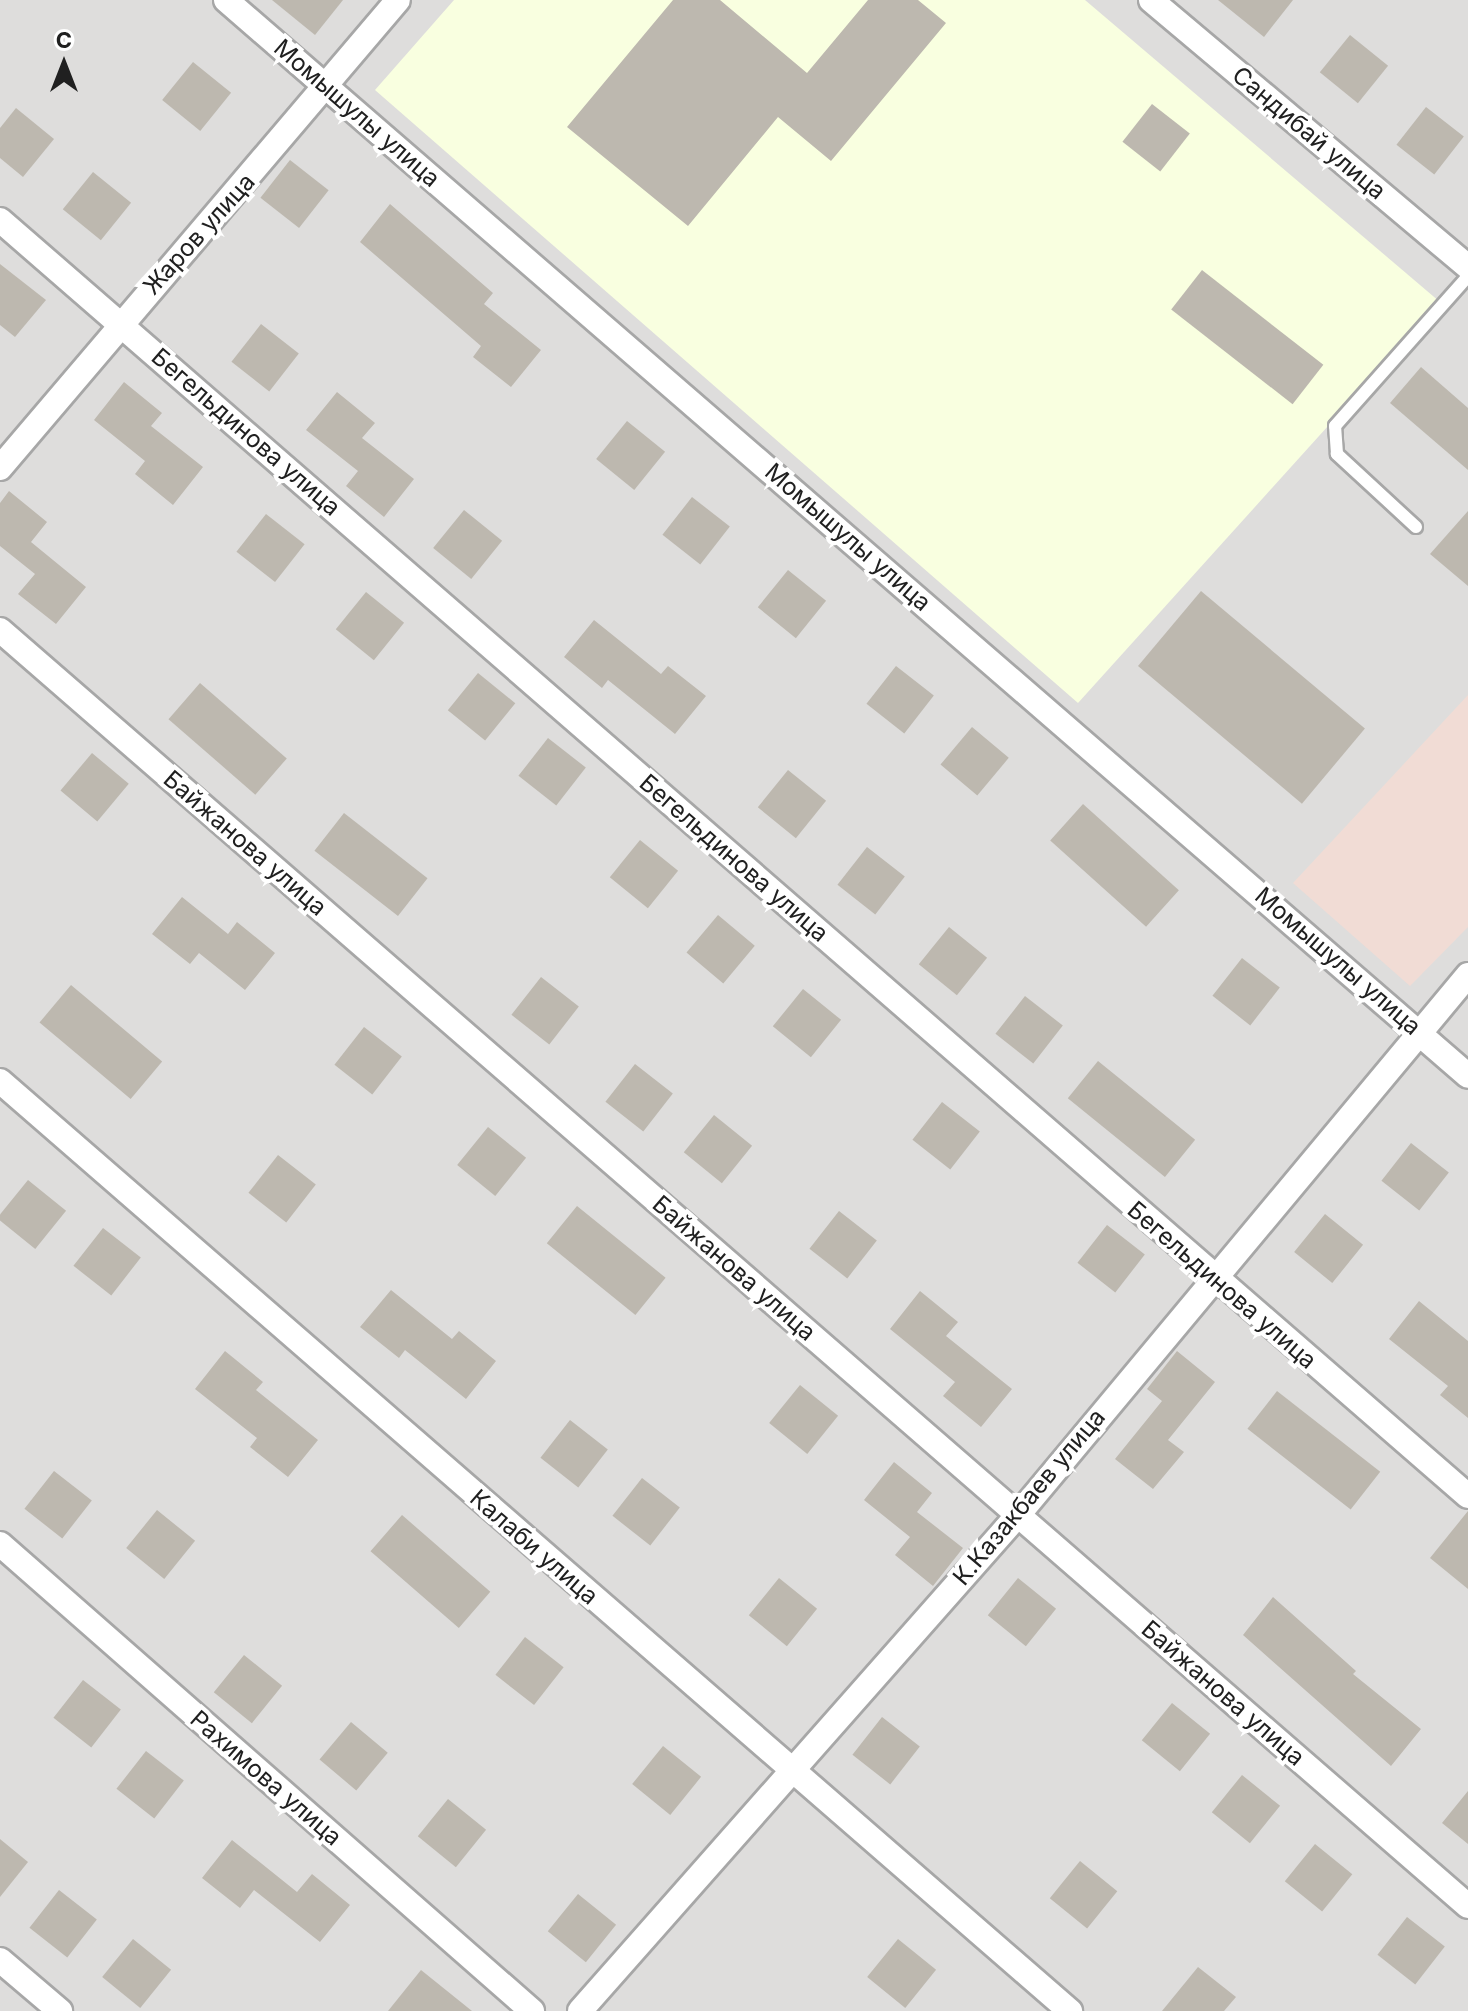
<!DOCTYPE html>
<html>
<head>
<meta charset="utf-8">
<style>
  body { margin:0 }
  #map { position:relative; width:1468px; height:2011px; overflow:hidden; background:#f0efe6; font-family:Inter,sans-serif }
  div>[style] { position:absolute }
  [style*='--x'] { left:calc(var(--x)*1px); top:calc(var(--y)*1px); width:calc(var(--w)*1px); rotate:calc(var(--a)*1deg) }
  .residential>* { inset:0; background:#dedddc; transform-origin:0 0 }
  .commercial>* { inset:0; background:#f1dcd5 }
  .education>* { inset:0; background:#f9ffe0 }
  .building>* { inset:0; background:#bdb8af; transform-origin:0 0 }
  .roads { filter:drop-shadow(2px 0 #a7a7a7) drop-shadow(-2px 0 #a7a7a7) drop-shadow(0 2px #a7a7a7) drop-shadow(0 -2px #a7a7a7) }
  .lane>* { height:12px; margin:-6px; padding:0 6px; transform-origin:6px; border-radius:6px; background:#fff }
  .street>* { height:24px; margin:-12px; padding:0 12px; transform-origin:12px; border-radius:12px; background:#fff }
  span { translate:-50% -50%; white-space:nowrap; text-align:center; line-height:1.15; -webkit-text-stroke:8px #fff; paint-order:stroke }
  .street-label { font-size:24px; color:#202020 }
  .north { position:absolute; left:24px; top:24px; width:80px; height:80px; -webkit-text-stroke:6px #fff; paint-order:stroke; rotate:0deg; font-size:22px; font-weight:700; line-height:32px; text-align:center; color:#202020 }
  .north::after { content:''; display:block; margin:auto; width:28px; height:36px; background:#202020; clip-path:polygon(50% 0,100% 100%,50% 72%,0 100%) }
</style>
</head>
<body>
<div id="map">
  <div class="residential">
    <div style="left:0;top:0;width:1468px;height:2011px"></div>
  </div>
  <div class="commercial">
    <div style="clip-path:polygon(1468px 695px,1468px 927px,1410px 986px,1293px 883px)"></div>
  </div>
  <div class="education">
    <div style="clip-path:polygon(454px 0,1085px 0,1440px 302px,1078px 703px,375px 90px)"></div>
  </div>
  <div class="building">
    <div style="clip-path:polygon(272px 0,343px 0,315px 35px)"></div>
    <div style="clip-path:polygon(673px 0,720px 0,807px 73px,868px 0,918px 0,946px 23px,831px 161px,778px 117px,688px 226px,567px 127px)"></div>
    <div style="clip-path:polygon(1218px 0,1293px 0,1264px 37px)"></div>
    <div style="left:1350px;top:35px;width:49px;height:48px;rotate:39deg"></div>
    <div style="left:193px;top:62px;width:49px;height:49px;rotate:39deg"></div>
    <div style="left:1152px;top:104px;width:48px;height:48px;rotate:38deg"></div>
    <div style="left:1426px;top:107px;width:48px;height:48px;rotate:38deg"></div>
    <div style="clip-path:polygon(16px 108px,54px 139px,23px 177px,0 158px,0 128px)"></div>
    <div style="left:290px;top:160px;width:49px;height:48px;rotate:38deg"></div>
    <div style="left:93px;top:172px;width:49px;height:48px;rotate:39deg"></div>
    <div style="clip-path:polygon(390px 204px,493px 293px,484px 304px,541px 350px,511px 387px,473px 357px,481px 346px,360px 242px)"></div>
    <div style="clip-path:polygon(0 264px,46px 300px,15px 337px,0 325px)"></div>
    <div style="left:1202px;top:270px;width:154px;height:50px;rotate:38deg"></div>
    <div style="left:261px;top:324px;width:48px;height:48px;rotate:38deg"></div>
    <div style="clip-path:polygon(1421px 367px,1468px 408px,1468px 470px,1390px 403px)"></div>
    <div style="clip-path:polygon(124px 382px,162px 413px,151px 426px,203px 467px,173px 505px,135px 474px,145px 461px,94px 420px)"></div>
    <div style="clip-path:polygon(337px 392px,375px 423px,362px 438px,414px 479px,384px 517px,346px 486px,358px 471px,306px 430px)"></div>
    <div style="left:627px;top:421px;width:49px;height:49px;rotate:39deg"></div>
    <div style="clip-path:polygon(9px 491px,47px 522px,31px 542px,86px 587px,56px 624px,18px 594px,35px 574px,0 546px,0 503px)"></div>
    <div style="left:692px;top:497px;width:48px;height:48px;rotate:38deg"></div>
    <div style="left:464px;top:510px;width:49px;height:49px;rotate:39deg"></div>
    <div style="clip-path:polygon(1468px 511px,1468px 586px,1430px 554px)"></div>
    <div style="left:266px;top:514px;width:49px;height:48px;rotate:38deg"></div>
    <div style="left:788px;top:570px;width:49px;height:48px;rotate:39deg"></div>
    <div style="left:1201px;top:591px;width:214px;height:98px;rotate:40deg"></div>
    <div style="left:366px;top:592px;width:49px;height:48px;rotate:39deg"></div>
    <div style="clip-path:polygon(594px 620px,661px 674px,668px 666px,706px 696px,675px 734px,608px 680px,602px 688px,564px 657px)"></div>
    <div style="left:896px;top:666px;width:48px;height:48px;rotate:38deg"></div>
    <div style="left:478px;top:673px;width:48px;height:48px;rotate:39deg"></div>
    <div style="left:200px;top:683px;width:115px;height:48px;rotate:41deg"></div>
    <div style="left:972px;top:727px;width:48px;height:49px;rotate:40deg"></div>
    <div style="left:548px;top:738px;width:48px;height:48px;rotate:38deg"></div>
    <div style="left:92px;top:753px;width:48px;height:49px;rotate:40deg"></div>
    <div style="left:788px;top:770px;width:49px;height:48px;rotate:39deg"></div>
    <div style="left:1083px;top:804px;width:129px;height:49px;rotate:42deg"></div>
    <div style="left:344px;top:813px;width:106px;height:48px;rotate:38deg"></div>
    <div style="left:640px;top:840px;width:49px;height:48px;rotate:39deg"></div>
    <div style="left:867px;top:847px;width:48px;height:48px;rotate:38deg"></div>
    <div style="clip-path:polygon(182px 897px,228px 934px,237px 922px,275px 953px,245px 990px,199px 953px,190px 964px,152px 934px)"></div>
    <div style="left:718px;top:915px;width:48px;height:49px;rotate:40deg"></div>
    <div style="left:949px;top:927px;width:49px;height:48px;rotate:39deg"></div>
    <div style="left:1242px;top:958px;width:48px;height:48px;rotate:38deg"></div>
    <div style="left:541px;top:977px;width:48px;height:48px;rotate:38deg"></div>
    <div style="left:71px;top:985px;width:119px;height:49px;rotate:40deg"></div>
    <div style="left:803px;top:989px;width:49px;height:48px;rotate:39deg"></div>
    <div style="left:1025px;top:996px;width:48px;height:48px;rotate:38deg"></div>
    <div style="left:364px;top:1027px;width:48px;height:48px;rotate:38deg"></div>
    <div style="left:1098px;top:1061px;width:125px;height:48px;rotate:39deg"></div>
    <div style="left:635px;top:1064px;width:48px;height:48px;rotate:38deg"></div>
    <div style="left:942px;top:1102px;width:48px;height:48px;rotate:38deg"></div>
    <div style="left:714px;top:1115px;width:49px;height:48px;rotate:39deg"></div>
    <div style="left:488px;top:1127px;width:49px;height:49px;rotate:39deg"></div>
    <div style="left:1411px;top:1143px;width:48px;height:48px;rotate:38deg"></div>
    <div style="left:278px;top:1155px;width:48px;height:48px;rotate:38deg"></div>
    <div style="left:28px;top:1180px;width:49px;height:49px;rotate:39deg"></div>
    <div style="left:577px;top:1206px;width:114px;height:48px;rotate:39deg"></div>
    <div style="left:839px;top:1211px;width:48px;height:48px;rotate:38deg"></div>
    <div style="left:1325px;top:1214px;width:49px;height:49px;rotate:39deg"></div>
    <div style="left:1107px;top:1225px;width:48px;height:48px;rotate:38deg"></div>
    <div style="left:103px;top:1228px;width:48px;height:48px;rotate:38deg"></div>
    <div style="clip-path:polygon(391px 1290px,452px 1339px,459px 1331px,496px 1361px,466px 1399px,405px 1350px,399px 1358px,360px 1327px)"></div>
    <div style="clip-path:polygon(920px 1291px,958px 1322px,946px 1336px,1012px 1389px,981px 1427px,943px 1396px,955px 1382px,890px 1329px)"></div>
    <div style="clip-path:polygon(1419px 1301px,1468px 1341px,1468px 1418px,1440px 1395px,1448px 1386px,1389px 1339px)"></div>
    <div style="clip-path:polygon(225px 1351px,263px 1382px,256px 1390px,318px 1440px,288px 1477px,250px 1447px,257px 1438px,195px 1389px)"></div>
    <div style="clip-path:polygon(1177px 1351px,1215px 1382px,1168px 1440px,1184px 1452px,1153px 1489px,1115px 1459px,1162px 1401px,1147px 1389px)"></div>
    <div style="left:800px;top:1385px;width:49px;height:49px;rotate:39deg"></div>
    <div style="left:1277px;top:1391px;width:131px;height:48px;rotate:38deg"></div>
    <div style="left:570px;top:1420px;width:48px;height:48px;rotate:38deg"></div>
    <div style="clip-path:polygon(894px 1462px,932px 1493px,917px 1512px,963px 1548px,933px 1586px,895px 1555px,910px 1537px,864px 1500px)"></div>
    <div style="left:54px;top:1471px;width:48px;height:48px;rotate:38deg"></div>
    <div style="left:642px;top:1478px;width:48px;height:48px;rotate:38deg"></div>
    <div style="left:157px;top:1510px;width:49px;height:49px;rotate:39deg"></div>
    <div style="clip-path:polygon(1468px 1511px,1468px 1589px,1430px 1558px)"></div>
    <div style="left:402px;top:1515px;width:117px;height:48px;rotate:41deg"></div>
    <div style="left:779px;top:1578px;width:49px;height:48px;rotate:39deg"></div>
    <div style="left:1018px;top:1578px;width:49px;height:48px;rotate:39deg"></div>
    <div style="clip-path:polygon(1273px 1597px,1356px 1671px,1353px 1674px,1421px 1729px,1391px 1766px,1243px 1635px)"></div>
    <div style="left:525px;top:1637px;width:49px;height:48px;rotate:38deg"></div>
    <div style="left:244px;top:1655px;width:49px;height:48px;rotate:39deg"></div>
    <div style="left:83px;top:1680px;width:48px;height:48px;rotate:38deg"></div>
    <div style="left:1172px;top:1703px;width:49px;height:48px;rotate:39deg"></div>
    <div style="left:882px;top:1717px;width:48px;height:48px;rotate:38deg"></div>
    <div style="left:351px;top:1722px;width:48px;height:49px;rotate:40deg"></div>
    <div style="left:663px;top:1746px;width:49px;height:49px;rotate:39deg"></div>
    <div style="left:146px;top:1751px;width:48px;height:48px;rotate:38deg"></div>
    <div style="left:1242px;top:1775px;width:49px;height:48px;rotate:39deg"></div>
    <div style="clip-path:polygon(1468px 1791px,1468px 1844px,1442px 1823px)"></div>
    <div style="left:448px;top:1799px;width:49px;height:48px;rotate:39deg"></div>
    <div style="clip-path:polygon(0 1839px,28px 1862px,0 1897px)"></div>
    <div style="clip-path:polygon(232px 1840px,297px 1892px,312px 1874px,350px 1905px,320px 1942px,254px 1890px,240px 1908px,202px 1878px)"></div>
    <div style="left:1315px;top:1844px;width:48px;height:48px;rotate:39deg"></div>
    <div style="left:1080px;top:1861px;width:48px;height:48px;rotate:39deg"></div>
    <div style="left:59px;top:1890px;width:48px;height:48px;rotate:38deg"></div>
    <div style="left:578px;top:1894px;width:49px;height:48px;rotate:39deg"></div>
    <div style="left:1407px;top:1917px;width:48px;height:48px;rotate:38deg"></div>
    <div style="left:133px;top:1939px;width:49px;height:49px;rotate:39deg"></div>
    <div style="left:898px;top:1939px;width:49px;height:49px;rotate:39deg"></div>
    <div style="clip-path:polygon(1198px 1967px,1236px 1997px,1224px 2011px,1162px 2011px)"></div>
    <div style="clip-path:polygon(421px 1970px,472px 2011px,388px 2011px)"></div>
  </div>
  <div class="roads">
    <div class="lane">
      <div style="--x:1416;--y:527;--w:108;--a:-137.3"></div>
      <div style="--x:1337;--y:454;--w:28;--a:-94"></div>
      <div style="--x:1335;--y:426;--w:200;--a:-48.4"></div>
    </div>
    <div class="street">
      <div style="--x:226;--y:0;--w:1643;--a:40.9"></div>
      <div style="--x:1151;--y:0;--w:414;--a:40.1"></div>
      <div style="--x:0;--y:220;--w:1945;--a:41"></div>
      <div style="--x:0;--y:468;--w:614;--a:-49.62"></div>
      <div style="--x:0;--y:630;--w:1945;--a:41"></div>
      <div style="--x:0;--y:1081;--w:1418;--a:41"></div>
      <div style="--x:0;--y:1544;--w:708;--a:41.28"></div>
      <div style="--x:0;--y:1960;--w:79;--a:40.4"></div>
      <div style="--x:580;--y:2011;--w:662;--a:-48.55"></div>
      <div style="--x:1018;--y:1515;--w:703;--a:-50.19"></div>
    </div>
  </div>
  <div class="street-label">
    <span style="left:357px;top:113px;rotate:41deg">Момышулы улица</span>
    <span style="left:1309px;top:133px;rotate:40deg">Сандибай улица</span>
    <span style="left:199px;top:234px;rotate:-48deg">Жаров улица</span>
    <span style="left:246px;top:432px;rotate:41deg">Бегельдинова улица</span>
    <span style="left:848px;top:537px;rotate:41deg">Момышулы улица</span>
    <span style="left:245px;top:843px;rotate:41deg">Байжанова улица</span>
    <span style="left:734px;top:858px;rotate:41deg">Бегельдинова улица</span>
    <span style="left:1338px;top:961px;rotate:41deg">Момышулы улица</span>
    <span style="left:734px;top:1268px;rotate:41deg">Байжанова улица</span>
    <span style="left:1222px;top:1285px;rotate:41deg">Бегельдинова улица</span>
    <span style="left:1029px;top:1497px;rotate:-50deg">К.Казакбаев улица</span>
    <span style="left:534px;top:1547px;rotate:41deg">Калаби улица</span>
    <span style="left:1223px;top:1693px;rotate:41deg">Байжанова улица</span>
    <span style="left:266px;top:1778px;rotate:41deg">Рахимова улица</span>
  </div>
  <div class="north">С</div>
</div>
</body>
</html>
